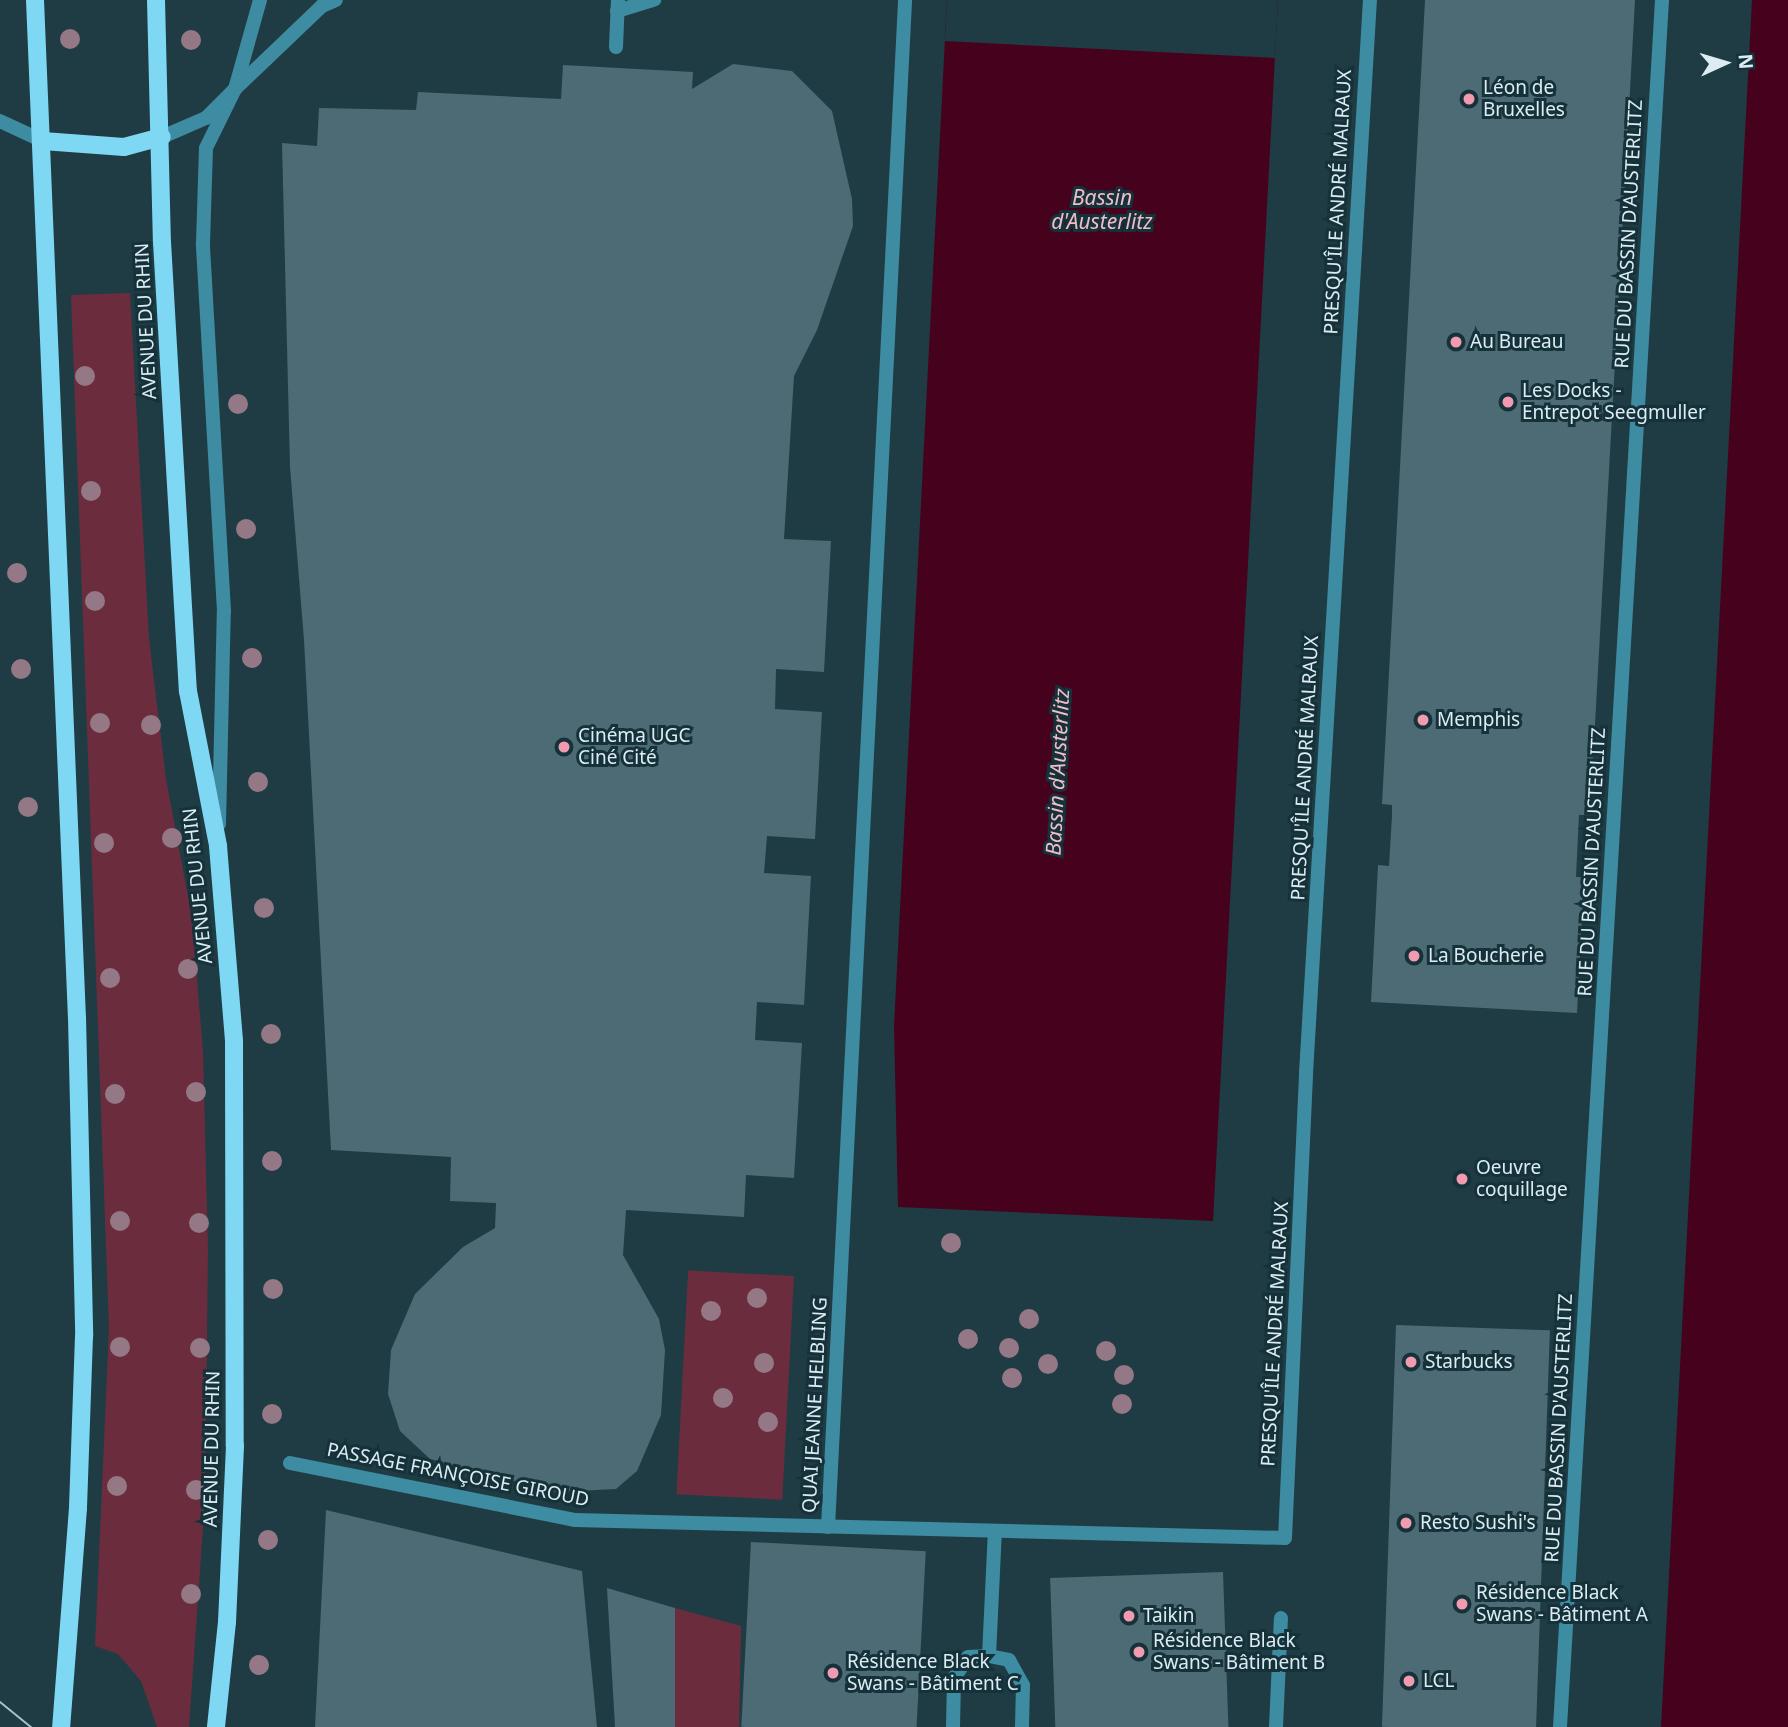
<!DOCTYPE html>
<html>
<head>
<meta charset="utf-8">
<style>
  body { margin:0 }
  #map { position:relative; width:1788px; height:1727px; overflow:hidden; background:#1f3c44; font-family:"Noto Sans",sans-serif }
  div>[style] { position:absolute }
  [style*='--x'] { left:calc(var(--x)*1px); top:calc(var(--y)*1px); width:calc(var(--w)*1px); rotate:calc(var(--a)*1deg) }
  .green>* { inset:0; background:#6b2d3e; transform-origin:0 0 }
  .water>* { inset:0; background:#46021d }
  .pier>* { inset:0; background:#1f3c44 }
  .building>* { inset:0; background:#4d6b74; transform-origin:0 0 }
  .lane>* { height:14px; margin:-7px; padding:0 7px; transform-origin:7px; border-radius:7px; background:#3e8ca2 }
  .street>* { height:14px; margin:-7px; padding:0 7px; transform-origin:7px; border-radius:7px; background:#3e8ca2 }
  .primary>* { height:18px; margin:-9px; padding:0 9px; transform-origin:9px; border-radius:9px; background:#7ed8f3 }
  .tram>* { height:2px; margin:-1px; padding:0 1px; transform-origin:1px; border-radius:1px; background:#aec1c8 }
  .trees>* { width:20px; height:20px; margin:-10px; border-radius:50%; background:#957885 }
  .dots>* { width:19px; height:19px; translate:-50% -50%; box-sizing:border-box; border:4px solid #15313a; border-radius:50% }
  span { translate:-50% -50%; white-space:nowrap; text-align:center; line-height:1.15; -webkit-text-stroke:6px #15313a; paint-order:stroke }
  .poi-label { font-size:19px; color:#dcecf2 }
  .left { translate:0 -50%; text-align:left }
  .street-label { font-size:19px; color:#dcecf2 }
  .water-label { font-size:21px; color:#f1bcc7; font-style:italic }
  .north { position:absolute; left:1690px; top:28px; width:70px; height:70px; -webkit-text-stroke:5px #15313a; paint-order:stroke; rotate:86deg; font-size:19px; font-weight:700; line-height:28px; text-align:center; color:#dcecf2 }
  .north::after { content:''; display:block; margin:auto; width:24px; height:32px; background:#dcecf2; clip-path:polygon(50% 0,100% 100%,50% 72%,0 100%) }
</style>
</head>
<body>
<div id="map">
  <div class="green">
    <div style="clip-path:polygon(130px 293px,149px 639px,166px 779px,192px 918px,203px 1052px,208px 1249px,205px 1499px,189px 1727px,157px 1727px,141px 1681px,118px 1654px,95px 1646px,109px 1328px,71px 295px)"></div>
    <div style="left:794px;top:1276px;width:224px;height:106px;rotate:93deg"></div>
    <div style="clip-path:polygon(675px 1608px,741px 1626px,739px 1727px,675px 1727px)"></div>
  </div>
  <div class="water">
    <div style="clip-path:polygon(947px 0,1278px 0,1213px 1221px,898px 1207px,894px 1026px)"></div>
    <div style="clip-path:polygon(1752px 0,1788px 0,1788px 1727px,1661px 1727px)"></div>
  </div>
  <div class="pier">
    <div style="clip-path:polygon(947px 0,1278px 0,1275px 58px,945px 41px)"></div>
  </div>
  <div class="building">
    <div style="clip-path:polygon(1425px 0,1635px 0,1590px 815px,1579px 815px,1576px 877px,1584px 877px,1577px 1013px,1371px 1002px,1378px 865px,1389px 866px,1392px 816px,1392px 805px,1382px 804px)"></div>
    <div style="clip-path:polygon(733px 64px,792px 71px,832px 111px,852px 199px,853px 226px,817px 330px,794px 376px,784px 539px,831px 541px,824px 672px,776px 669px,775px 709px,822px 712px,815px 839px,767px 836px,764px 873px,811px 876px,804px 1005px,757px 1002px,755px 1040px,802px 1043px,794px 1178px,746px 1175px,744px 1217px,626px 1210px,623px 1255px,659px 1319px,665px 1350px,661px 1415px,637px 1471px,616px 1489px,557px 1492px,430px 1459px,400px 1431px,388px 1394px,391px 1350px,415px 1294px,463px 1247px,495px 1228px,496px 1203px,450px 1201px,451px 1157px,331px 1150px,304px 640px,290px 467px,282px 143px,317px 146px,319px 108px,416px 110px,418px 92px,561px 99px,563px 65px,693px 72px,692px 89px)"></div>
    <div style="left:1396px;top:1325px;width:154px;height:402px;rotate:2deg"></div>
    <div style="clip-path:polygon(326px 1510px,582px 1571px,597px 1727px,315px 1727px)"></div>
    <div style="left:751px;top:1542px;width:175px;height:185px;rotate:3deg"></div>
    <div style="left:1223px;top:1572px;width:155px;height:173px;rotate:88deg"></div>
    <div style="clip-path:polygon(607px 1588px,675px 1608px,675px 1727px,615px 1727px)"></div>
  </div>
  <div class="lane">
    <div style="--x:219;--y:824;--w:213;--a:-88.7"></div>
    <div style="--x:224;--y:611;--w:369;--a:-93.3"></div>
    <div style="--x:203;--y:243;--w:95;--a:-88.2"></div>
    <div style="--x:206;--y:148;--w:66;--a:-63.8"></div>
    <div style="--x:235;--y:89;--w:120;--a:-43.7"></div>
    <div style="--x:322;--y:6;--w:15;--a:-23"></div>
  </div>
  <div class="street">
    <div style="--x:617;--y:11;--w:39;--a:-17"></div>
    <div style="--x:616;--y:47;--w:47;--a:-87.6"></div>
    <div style="--x:0;--y:121;--w:47;--a:24.9"></div>
    <div style="--x:162;--y:137;--w:48;--a:-23.4"></div>
    <div style="--x:206;--y:118;--w:41;--a:-45"></div>
    <div style="--x:235;--y:89;--w:92;--a:-74.3"></div>
    <div style="--x:290;--y:1463;--w:291;--a:11.3"></div>
    <div style="--x:575;--y:1520;--w:710;--a:1.45"></div>
    <div style="--x:1285;--y:1538;--w:465;--a:-87.4"></div>
    <div style="--x:1306;--y:1073;--w:1075;--a:-86.59"></div>
    <div style="--x:828;--y:1527;--w:1529;--a:-87.11"></div>
    <div style="--x:989;--y:1656;--w:125;--a:-87.3"></div>
    <div style="--x:953;--y:1727;--w:49;--a:-88.8"></div>
    <div style="--x:954;--y:1678;--w:25;--a:-56"></div>
    <div style="--x:968;--y:1657;--w:21;--a:-3"></div>
    <div style="--x:989;--y:1656;--w:20;--a:11"></div>
    <div style="--x:1009;--y:1660;--w:29;--a:61"></div>
    <div style="--x:1023;--y:1685;--w:42;--a:91.4"></div>
    <div style="--x:1276;--y:1727;--w:109;--a:-87.4"></div>
    <div style="--x:1560;--y:1727;--w:1730;--a:-86.62"></div>
  </div>
  <div class="primary">
    <div style="--x:35;--y:0;--w:1018;--a:87.64"></div>
    <div style="--x:77;--y:1017;--w:319;--a:88.7"></div>
    <div style="--x:84;--y:1336;--w:172;--a:92"></div>
    <div style="--x:78;--y:1508;--w:220;--a:94.4"></div>
    <div style="--x:156;--y:0;--w:242;--a:88.6"></div>
    <div style="--x:162;--y:242;--w:450;--a:86.7"></div>
    <div style="--x:188;--y:691;--w:158;--a:79"></div>
    <div style="--x:218;--y:846;--w:196;--a:85.3"></div>
    <div style="--x:234;--y:1041;--w:405;--a:89.9"></div>
    <div style="--x:235;--y:1446;--w:176;--a:92.6"></div>
    <div style="--x:227;--y:1622;--w:106;--a:96"></div>
    <div style="--x:43;--y:141;--w:81;--a:4.2"></div>
    <div style="--x:124;--y:147;--w:39;--a:-15"></div>
  </div>
  <div class="tram">
    <div style="--x:0;--y:1702;--w:40;--a:39"></div>
  </div>
  <div class="trees">
    <div style="left:70px;top:39px"></div>
    <div style="left:191px;top:40px"></div>
    <div style="left:85px;top:376px"></div>
    <div style="left:238px;top:404px"></div>
    <div style="left:91px;top:491px"></div>
    <div style="left:246px;top:529px"></div>
    <div style="left:17px;top:573px"></div>
    <div style="left:95px;top:601px"></div>
    <div style="left:252px;top:658px"></div>
    <div style="left:21px;top:669px"></div>
    <div style="left:100px;top:723px"></div>
    <div style="left:151px;top:725px"></div>
    <div style="left:258px;top:782px"></div>
    <div style="left:28px;top:807px"></div>
    <div style="left:172px;top:838px"></div>
    <div style="left:104px;top:843px"></div>
    <div style="left:264px;top:908px"></div>
    <div style="left:188px;top:969px"></div>
    <div style="left:110px;top:978px"></div>
    <div style="left:271px;top:1034px"></div>
    <div style="left:196px;top:1092px"></div>
    <div style="left:115px;top:1094px"></div>
    <div style="left:272px;top:1161px"></div>
    <div style="left:120px;top:1221px"></div>
    <div style="left:199px;top:1223px"></div>
    <div style="left:951px;top:1243px"></div>
    <div style="left:273px;top:1289px"></div>
    <div style="left:757px;top:1298px"></div>
    <div style="left:711px;top:1311px"></div>
    <div style="left:1029px;top:1319px"></div>
    <div style="left:968px;top:1339px"></div>
    <div style="left:120px;top:1347px"></div>
    <div style="left:200px;top:1348px"></div>
    <div style="left:1009px;top:1348px"></div>
    <div style="left:1106px;top:1351px"></div>
    <div style="left:764px;top:1363px"></div>
    <div style="left:1048px;top:1364px"></div>
    <div style="left:1124px;top:1375px"></div>
    <div style="left:1012px;top:1378px"></div>
    <div style="left:723px;top:1398px"></div>
    <div style="left:1122px;top:1404px"></div>
    <div style="left:272px;top:1414px"></div>
    <div style="left:768px;top:1422px"></div>
    <div style="left:117px;top:1486px"></div>
    <div style="left:196px;top:1490px"></div>
    <div style="left:268px;top:1540px"></div>
    <div style="left:191px;top:1594px"></div>
    <div style="left:259px;top:1665px"></div>
  </div>
  <div class="dots">
    <div style="left:1469px;top:99px;background:#f29aaf"></div>
    <div style="left:1456px;top:342px;background:#f29aaf"></div>
    <div style="left:1508px;top:402px;background:#f29aaf"></div>
    <div style="left:1423px;top:720px;background:#f29aaf"></div>
    <div style="left:564px;top:747px;background:#f29aaf"></div>
    <div style="left:1414px;top:956px;background:#f29aaf"></div>
    <div style="left:1462px;top:1179px;background:#f29aaf"></div>
    <div style="left:1411px;top:1362px;background:#f29aaf"></div>
    <div style="left:1406px;top:1523px;background:#f29aaf"></div>
    <div style="left:1462px;top:1604px;background:#f29aaf"></div>
    <div style="left:1129px;top:1616px;background:#f29aaf"></div>
    <div style="left:1139px;top:1652px;background:#f29aaf"></div>
    <div style="left:833px;top:1673px;background:#f29aaf"></div>
    <div style="left:1409px;top:1681px;background:#f29aaf"></div>
  </div>
  <div class="poi-label">
    <span class="left" style="left:1483px;top:99px">Léon de<br>Bruxelles</span>
    <span class="left" style="left:1470px;top:342px">Au Bureau</span>
    <span class="left" style="left:1522px;top:402px">Les Docks -<br>Entrepot Seegmuller</span>
    <span class="left" style="left:1437px;top:720px">Memphis</span>
    <span class="left" style="left:578px;top:747px">Cinéma UGC<br>Ciné Cité</span>
    <span class="left" style="left:1428px;top:956px">La Boucherie</span>
    <span class="left" style="left:1476px;top:1179px">Oeuvre<br>coquillage</span>
    <span class="left" style="left:1425px;top:1362px">Starbucks</span>
    <span class="left" style="left:1420px;top:1523px">Resto Sushi's</span>
    <span class="left" style="left:1476px;top:1604px">Résidence Black<br>Swans - Bâtiment A</span>
    <span class="left" style="left:1143px;top:1616px">Taikin</span>
    <span class="left" style="left:1153px;top:1652px">Résidence Black<br>Swans - Bâtiment B</span>
    <span class="left" style="left:847px;top:1673px">Résidence Black<br>Swans - Bâtiment C</span>
    <span class="left" style="left:1423px;top:1681px">LCL</span>
  </div>
  <div class="street-label">
    <span style="left:1338px;top:202px;rotate:-87deg">PRESQU'ÎLE ANDRÉ MALRAUX</span>
    <span style="left:1629px;top:234px;rotate:-87deg">RUE DU BASSIN D'AUSTERLITZ</span>
    <span style="left:146px;top:321px;rotate:-93deg">AVENUE DU RHIN</span>
    <span style="left:1305px;top:768px;rotate:-87deg">PRESQU'ÎLE ANDRÉ MALRAUX</span>
    <span style="left:1592px;top:862px;rotate:-87deg">RUE DU BASSIN D'AUSTERLITZ</span>
    <span style="left:198px;top:886px;rotate:-96deg">AVENUE DU RHIN</span>
    <span style="left:1275px;top:1334px;rotate:-87deg">PRESQU'ÎLE ANDRÉ MALRAUX</span>
    <span style="left:815px;top:1405px;rotate:-87deg">QUAI JEANNE HELBLING</span>
    <span style="left:1559px;top:1428px;rotate:-87deg">RUE DU BASSIN D'AUSTERLITZ</span>
    <span style="left:212px;top:1449px;rotate:-89deg">AVENUE DU RHIN</span>
    <span style="left:458px;top:1475px;rotate:11deg">PASSAGE FRANÇOISE GIROUD</span>
  </div>
  <div class="water-label">
    <span style="left:1102px;top:209px">Bassin<br>d'Austerlitz</span>
    <span style="left:1057px;top:772px;rotate:-87deg">Bassin d'Austerlitz</span>
  </div>
  <div class="north">N</div>
</div>
</body>
</html>
